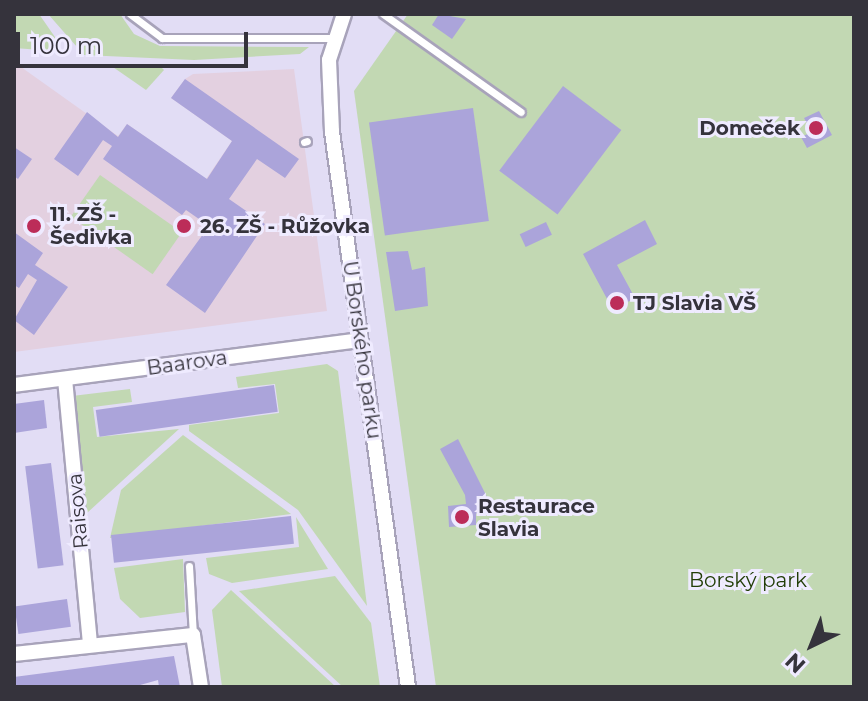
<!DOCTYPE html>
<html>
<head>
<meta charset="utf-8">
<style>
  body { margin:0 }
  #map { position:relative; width:868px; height:701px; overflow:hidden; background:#e2ddf5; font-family:Montserrat,sans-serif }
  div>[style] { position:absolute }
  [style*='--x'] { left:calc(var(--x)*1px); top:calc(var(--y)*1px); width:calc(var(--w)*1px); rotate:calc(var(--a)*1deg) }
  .education>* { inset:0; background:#e3d0e0 }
  .green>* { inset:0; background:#c2d8b3; transform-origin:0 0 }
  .building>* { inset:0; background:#aba4da; transform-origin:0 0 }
  .roads { filter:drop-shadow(2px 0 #a8a3ba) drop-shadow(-2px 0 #a8a3ba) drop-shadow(0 2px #a8a3ba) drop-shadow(0 -2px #a8a3ba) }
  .lane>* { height:7px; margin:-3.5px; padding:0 3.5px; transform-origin:3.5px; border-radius:3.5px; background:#fff }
  .street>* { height:14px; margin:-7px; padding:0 7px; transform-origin:7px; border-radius:7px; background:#fff }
  .dots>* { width:22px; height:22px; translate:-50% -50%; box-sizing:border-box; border:4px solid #efebff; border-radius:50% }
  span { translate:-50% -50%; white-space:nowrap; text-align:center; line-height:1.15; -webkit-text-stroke:6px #efebff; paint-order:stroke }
  .poi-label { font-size:20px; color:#35333c; font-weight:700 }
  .right { translate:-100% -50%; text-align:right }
  .left { translate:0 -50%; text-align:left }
  .street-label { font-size:20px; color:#35333c }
  .park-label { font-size:20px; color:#223e07 }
  .frame { position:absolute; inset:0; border:16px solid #35333c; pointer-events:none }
  .north { position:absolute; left:772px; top:605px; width:80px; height:80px; -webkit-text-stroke:6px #efebff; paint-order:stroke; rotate:223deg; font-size:22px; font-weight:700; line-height:32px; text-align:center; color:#35333c }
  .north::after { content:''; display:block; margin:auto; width:28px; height:36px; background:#35333c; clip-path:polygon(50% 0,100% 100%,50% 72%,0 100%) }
  .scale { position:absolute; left:16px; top:32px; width:232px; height:36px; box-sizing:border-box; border:4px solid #35333c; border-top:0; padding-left:10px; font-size:24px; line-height:28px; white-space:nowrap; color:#35333c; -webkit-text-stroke:6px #efebff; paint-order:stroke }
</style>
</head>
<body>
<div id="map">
  <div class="education">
    <div style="clip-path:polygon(14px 62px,118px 136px,127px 124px,206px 179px,232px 141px,171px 98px,185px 79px,193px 74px,294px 69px,327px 311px,14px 352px)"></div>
  </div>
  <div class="green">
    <div style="clip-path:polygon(14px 14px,39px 14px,57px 40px,55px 51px,14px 48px)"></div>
    <div style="clip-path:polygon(48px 14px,120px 14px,134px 34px,160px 46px,309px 47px,300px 54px,194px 60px,84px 55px)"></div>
    <div style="clip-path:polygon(408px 14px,854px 14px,854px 687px,436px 687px,354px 91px)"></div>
    <div style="clip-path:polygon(110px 65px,160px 66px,164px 70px,146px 90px)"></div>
    <div style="left:100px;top:175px;width:100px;height:51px;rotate:35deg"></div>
    <div style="clip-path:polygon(327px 364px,338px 371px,367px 606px,298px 510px,189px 431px,189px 425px,279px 413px,275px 384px,238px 388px,236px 377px)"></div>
    <div style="clip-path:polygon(130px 389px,132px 402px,93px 407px,97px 437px,179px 429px,87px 513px,72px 396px)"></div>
    <div style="clip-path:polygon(183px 435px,291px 514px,110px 538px,121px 490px)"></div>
    <div style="clip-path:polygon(296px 517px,328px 569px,232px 583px,209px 574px,206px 558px,299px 547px)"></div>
    <div style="clip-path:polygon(183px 559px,185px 612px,140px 618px,120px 599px,114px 568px)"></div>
    <div style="clip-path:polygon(335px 576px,371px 623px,380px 687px,343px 687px,239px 591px)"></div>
    <div style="clip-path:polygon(231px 590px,336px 687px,222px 687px,212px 610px)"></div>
  </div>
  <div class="building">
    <div style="clip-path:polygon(439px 14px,466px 19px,452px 39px,432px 25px)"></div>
    <div style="clip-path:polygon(185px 79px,299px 159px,285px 178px,257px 159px,229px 199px,265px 224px,205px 313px,166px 285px,209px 226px,186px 210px,182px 215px,103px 159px,112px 146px,103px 140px,78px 176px,54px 159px,87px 112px,118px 137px,127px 124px,207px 179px,232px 141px,171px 98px)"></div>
    <div style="left:563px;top:86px;width:73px;height:106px;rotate:37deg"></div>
    <div style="left:473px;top:108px;width:114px;height:105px;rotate:82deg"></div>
    <div style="clip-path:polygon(819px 111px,832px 135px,807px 148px,801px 137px,812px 132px,804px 118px)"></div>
    <div style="clip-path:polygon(14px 147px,32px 159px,18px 179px,14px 176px)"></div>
    <div style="clip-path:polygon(645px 220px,657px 244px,617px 265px,635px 298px,613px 310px,583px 254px)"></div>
    <div style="left:546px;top:222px;width:14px;height:29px;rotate:65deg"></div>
    <div style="clip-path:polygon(14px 232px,43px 253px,35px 265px,68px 287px,34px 335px,14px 320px,37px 280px,28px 274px,19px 288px,14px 285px)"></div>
    <div style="clip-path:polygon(408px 251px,412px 270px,425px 267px,428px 306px,395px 311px,386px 252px)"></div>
    <div style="left:274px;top:385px;width:27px;height:180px;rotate:82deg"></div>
    <div style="clip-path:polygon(44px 400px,47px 428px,14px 433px,14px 404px)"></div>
    <div style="clip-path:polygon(458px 439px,490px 503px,476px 514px,476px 525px,449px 527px,448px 506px,466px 504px,465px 495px,440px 449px)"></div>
    <div style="left:51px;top:463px;width:103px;height:26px;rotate:83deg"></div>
    <div style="left:291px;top:516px;width:28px;height:181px;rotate:84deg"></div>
    <div style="left:67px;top:599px;width:28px;height:53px;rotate:82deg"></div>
    <div style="clip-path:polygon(174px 656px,180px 687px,159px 687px,158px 680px,133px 687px,14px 687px,14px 677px)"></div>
  </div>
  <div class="roads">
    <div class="lane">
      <div style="--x:130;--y:14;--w:40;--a:37"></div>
      <div style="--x:162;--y:38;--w:171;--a:0"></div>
      <div style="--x:383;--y:14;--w:169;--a:35.4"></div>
      <div style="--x:304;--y:142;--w:3;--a:-18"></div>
      <div style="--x:189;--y:566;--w:69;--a:86.7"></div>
    </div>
    <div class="street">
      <div style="--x:344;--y:14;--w:48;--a:108.1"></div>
      <div style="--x:329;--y:60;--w:72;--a:87.6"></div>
      <div style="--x:332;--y:132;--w:560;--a:82.2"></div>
      <div style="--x:65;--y:379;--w:266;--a:84.6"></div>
      <div style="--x:14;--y:385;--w:349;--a:-7.4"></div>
      <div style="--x:14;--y:654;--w:180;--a:-6.1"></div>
      <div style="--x:193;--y:635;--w:53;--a:81.3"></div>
    </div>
  </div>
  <div class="dots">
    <div style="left:816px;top:128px;background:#bc2d59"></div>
    <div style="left:34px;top:226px;background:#bc2d59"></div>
    <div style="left:184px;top:226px;background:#bc2d59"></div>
    <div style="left:617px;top:303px;background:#bc2d59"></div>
    <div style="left:462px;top:517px;background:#bc2d59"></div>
  </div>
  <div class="poi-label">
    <span class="right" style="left:800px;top:128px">Domeček</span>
    <span class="left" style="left:50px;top:226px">11. ZŠ -<br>Šedivka</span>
    <span class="left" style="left:200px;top:226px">26. ZŠ - Růžovka</span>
    <span class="left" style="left:633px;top:303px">TJ Slavia VŠ</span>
    <span class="left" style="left:478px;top:518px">Restaurace<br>Slavia</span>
  </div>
  <div class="street-label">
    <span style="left:362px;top:350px;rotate:82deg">U Borského parku</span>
    <span style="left:187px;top:363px;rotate:-8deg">Baarova</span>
    <span style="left:78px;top:511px;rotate:-95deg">Raisova</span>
  </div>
  <div class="park-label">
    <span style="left:748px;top:580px">Borský park</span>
  </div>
  <div class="frame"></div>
  <div class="north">N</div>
  <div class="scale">100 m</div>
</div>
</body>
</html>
